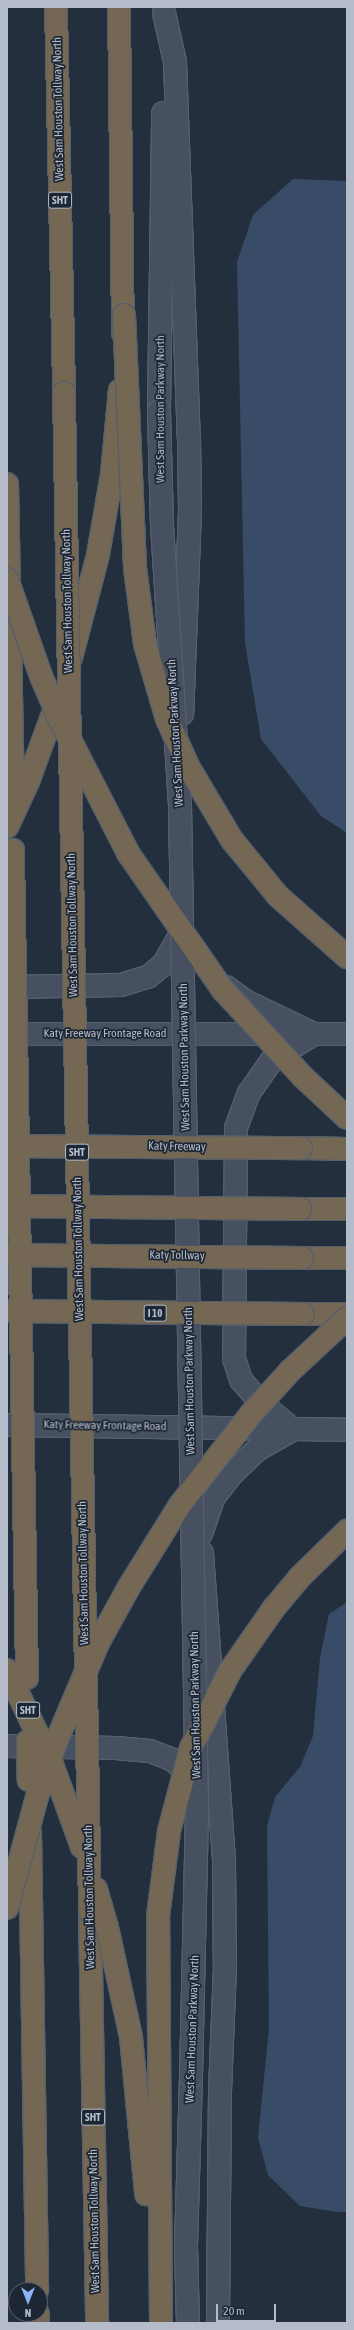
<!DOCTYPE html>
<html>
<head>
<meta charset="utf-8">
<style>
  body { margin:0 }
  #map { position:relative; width:354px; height:2330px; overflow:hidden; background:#242f3e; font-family:"Asap Condensed",sans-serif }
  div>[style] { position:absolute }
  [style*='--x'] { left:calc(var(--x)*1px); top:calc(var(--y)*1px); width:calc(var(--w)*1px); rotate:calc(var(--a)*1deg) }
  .water>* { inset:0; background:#394c67 }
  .roads { filter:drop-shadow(1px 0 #565f6c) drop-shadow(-1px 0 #565f6c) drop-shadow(0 1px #565f6c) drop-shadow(0 -1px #565f6c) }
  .secondary>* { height:22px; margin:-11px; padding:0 11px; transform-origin:11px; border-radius:11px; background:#465061 }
  .motorway>* { height:22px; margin:-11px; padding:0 11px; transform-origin:11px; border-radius:11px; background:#746855 }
  .bridges { filter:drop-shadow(1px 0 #565f6c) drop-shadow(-1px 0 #565f6c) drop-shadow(0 1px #565f6c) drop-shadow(0 -1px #565f6c) }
  .secondary-bridge>* { height:22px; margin:-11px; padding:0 11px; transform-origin:11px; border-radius:11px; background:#465061 }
  .motorway-bridge>* { height:22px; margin:-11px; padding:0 11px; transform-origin:11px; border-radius:11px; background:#746855 }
  span { translate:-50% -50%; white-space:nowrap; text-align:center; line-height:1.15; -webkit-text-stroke:3.5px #1d2633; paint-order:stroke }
  .shield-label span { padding:1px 3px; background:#1d2633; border:1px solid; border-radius:3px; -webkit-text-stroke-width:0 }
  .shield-label { font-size:11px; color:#b4bcc9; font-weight:700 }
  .street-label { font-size:12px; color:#b4bcc9 }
  .frame { position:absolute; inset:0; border:8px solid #b4bcc9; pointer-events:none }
  .north { position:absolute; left:8px; top:2282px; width:40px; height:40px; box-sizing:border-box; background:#1d2633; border:1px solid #59626f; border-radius:50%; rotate:180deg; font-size:11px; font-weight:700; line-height:16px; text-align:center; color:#b4bcc9 }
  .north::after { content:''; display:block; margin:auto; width:14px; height:18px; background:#8ab4f8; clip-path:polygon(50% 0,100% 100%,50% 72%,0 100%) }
  .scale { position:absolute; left:216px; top:2304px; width:60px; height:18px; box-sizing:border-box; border:2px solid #b4bcc9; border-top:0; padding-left:5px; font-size:12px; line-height:14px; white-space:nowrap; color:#b4bcc9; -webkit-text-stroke:3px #1d2633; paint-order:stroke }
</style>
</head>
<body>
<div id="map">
  <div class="water">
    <div style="clip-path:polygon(293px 179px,347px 181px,347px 833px,321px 816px,261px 739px,245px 643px,237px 262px,253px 215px)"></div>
    <div style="clip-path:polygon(347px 1602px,347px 2212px,337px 2212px,300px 2206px,268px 2175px,258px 2138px,269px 2028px,267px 1826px,275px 1797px,300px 1767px,313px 1736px,320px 1658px,329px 1614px)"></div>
  </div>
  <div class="roads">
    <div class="secondary">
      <div style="--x:164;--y:13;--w:50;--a:77.3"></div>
      <div style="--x:175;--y:62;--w:376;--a:87.9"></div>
      <div style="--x:189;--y:438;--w:72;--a:89.2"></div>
      <div style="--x:190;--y:510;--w:204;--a:92.2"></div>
      <div style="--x:159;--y:411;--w:298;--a:-89.2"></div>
      <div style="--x:7;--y:987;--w:114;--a:-1"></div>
      <div style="--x:121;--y:985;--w:28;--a:-17"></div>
      <div style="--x:148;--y:977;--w:19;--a:-39"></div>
      <div style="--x:163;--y:965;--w:30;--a:-60"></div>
      <div style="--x:178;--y:939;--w:18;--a:47"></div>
      <div style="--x:226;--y:987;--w:26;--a:36"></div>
      <div style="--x:247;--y:1002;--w:74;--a:25.5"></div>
      <div style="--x:7;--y:1034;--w:340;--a:0"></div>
      <div style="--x:7;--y:1425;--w:340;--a:0.8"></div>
      <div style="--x:293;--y:1430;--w:42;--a:-139.8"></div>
      <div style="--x:261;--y:1403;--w:30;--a:-131"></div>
      <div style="--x:241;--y:1380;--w:22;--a:-108"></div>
      <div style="--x:234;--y:1359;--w:231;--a:-89.5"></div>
      <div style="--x:236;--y:1128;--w:37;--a:-70"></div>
      <div style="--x:249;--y:1093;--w:40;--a:-55.1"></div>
      <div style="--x:272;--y:1060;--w:49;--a:-31.8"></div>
      <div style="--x:201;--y:1534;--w:39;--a:-71"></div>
      <div style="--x:214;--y:1497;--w:31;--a:-52"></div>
      <div style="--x:233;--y:1473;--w:33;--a:-44"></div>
      <div style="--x:257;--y:1450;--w:40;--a:-29.7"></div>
      <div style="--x:202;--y:1553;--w:310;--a:85.9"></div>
      <div style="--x:224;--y:1862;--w:105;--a:89.5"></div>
      <div style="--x:225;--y:1967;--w:123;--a:92.3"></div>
      <div style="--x:220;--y:2090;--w:233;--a:90.5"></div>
      <div style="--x:7;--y:1746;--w:109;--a:1.1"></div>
      <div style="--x:116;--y:1748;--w:34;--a:5"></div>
      <div style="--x:150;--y:1751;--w:25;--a:21"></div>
      <div style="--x:173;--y:1760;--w:33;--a:43"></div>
      <div style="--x:188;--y:2323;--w:78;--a:-91.5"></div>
      <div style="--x:186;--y:2245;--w:168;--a:-88.3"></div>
    </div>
    <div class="motorway">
      <div style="--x:56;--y:7;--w:386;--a:88.8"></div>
      <div style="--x:119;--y:7;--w:326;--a:89.3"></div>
      <div style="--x:7;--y:484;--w:325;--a:88.9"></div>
      <div style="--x:71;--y:658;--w:106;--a:-75.3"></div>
      <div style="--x:98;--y:555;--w:82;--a:-80.2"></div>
      <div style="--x:112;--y:474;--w:84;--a:-84.6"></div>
      <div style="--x:7;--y:827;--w:50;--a:-65"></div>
      <div style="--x:28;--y:782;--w:90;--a:-70"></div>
      <div style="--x:301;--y:1148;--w:46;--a:1.2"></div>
      <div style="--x:300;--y:1209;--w:47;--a:0"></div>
      <div style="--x:302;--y:1258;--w:45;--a:0"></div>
      <div style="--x:303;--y:1314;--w:44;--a:0"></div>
      <div style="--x:30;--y:1833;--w:457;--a:89.1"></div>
      <div style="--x:90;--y:1912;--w:411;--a:89"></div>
      <div style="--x:38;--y:2314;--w:9;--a:90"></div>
    </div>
  </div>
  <div class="bridges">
    <div class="secondary-bridge">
      <div style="--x:159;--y:411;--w:115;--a:88.5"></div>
      <div style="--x:162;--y:526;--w:280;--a:86.3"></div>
      <div style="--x:180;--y:805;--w:1007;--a:89.03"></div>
      <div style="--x:197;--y:1812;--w:265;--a:91.3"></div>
    </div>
    <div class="motorway-bridge">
      <div style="--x:124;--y:315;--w:253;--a:87.5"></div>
      <div style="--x:135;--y:568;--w:77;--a:82.5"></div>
      <div style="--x:145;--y:644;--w:78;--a:73.7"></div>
      <div style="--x:167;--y:719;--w:54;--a:65.8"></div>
      <div style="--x:189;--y:768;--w:84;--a:59.2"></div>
      <div style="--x:232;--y:840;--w:72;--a:50.6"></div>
      <div style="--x:278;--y:896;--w:92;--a:41.5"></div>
      <div style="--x:64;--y:393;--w:1519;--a:89.02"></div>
      <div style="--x:7;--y:579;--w:103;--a:70.7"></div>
      <div style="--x:41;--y:676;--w:46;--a:66.8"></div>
      <div style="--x:59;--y:718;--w:152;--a:62.9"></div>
      <div style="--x:128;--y:853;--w:167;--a:55.3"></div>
      <div style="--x:223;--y:990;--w:118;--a:47.4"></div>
      <div style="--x:303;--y:1077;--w:60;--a:43"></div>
      <div style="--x:13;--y:850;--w:828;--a:89.03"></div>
      <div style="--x:7;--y:1146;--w:294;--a:0.4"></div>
      <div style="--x:7;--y:1206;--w:293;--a:0.6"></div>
      <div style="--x:7;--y:1255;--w:295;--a:0.6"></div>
      <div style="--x:7;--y:1311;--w:296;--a:0.6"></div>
      <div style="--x:7;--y:1670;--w:107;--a:64.6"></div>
      <div style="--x:53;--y:1767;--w:85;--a:70.1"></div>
      <div style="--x:28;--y:1741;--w:39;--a:89"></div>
      <div style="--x:96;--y:1889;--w:40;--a:74"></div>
      <div style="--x:107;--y:1927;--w:113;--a:77.7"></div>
      <div style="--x:131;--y:2037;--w:158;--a:84.5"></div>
      <div style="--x:7;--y:1908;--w:119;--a:-74.9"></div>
      <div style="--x:38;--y:1793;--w:54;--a:-70.6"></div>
      <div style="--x:56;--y:1742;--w:108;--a:-67"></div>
      <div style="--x:98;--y:1643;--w:64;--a:-61"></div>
      <div style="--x:129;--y:1587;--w:97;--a:-58.1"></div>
      <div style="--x:180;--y:1505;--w:115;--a:-52"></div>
      <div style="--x:251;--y:1414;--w:58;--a:-47.8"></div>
      <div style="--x:290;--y:1371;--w:78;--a:-42.9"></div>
      <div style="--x:161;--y:2323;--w:407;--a:-90.4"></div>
      <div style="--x:158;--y:1916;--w:86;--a:-82.6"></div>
      <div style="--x:169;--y:1831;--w:86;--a:-75.2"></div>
      <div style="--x:191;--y:1748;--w:86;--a:-63.1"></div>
      <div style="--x:230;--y:1671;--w:77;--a:-55.1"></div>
      <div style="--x:274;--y:1608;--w:40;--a:-50"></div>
      <div style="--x:300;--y:1577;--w:66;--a:-44.4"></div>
    </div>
  </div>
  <div class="shield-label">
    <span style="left:60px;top:200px">SHT</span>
    <span style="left:77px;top:1152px">SHT</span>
    <span style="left:155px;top:1313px">I 10</span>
    <span style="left:28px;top:1710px">SHT</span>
    <span style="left:93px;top:2117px">SHT</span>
  </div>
  <div class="street-label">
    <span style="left:59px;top:109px;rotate:-91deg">West Sam Houston Tollway North</span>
    <span style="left:161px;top:409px;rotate:-90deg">West Sam Houston Parkway North</span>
    <span style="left:68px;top:601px;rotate:-91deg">West Sam Houston Tollway North</span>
    <span style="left:176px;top:733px;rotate:-93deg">West Sam Houston Parkway North</span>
    <span style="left:73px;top:925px;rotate:-91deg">West Sam Houston Tollway North</span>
    <span style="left:105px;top:1034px">Katy Freeway Frontage Road</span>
    <span style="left:185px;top:1057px;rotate:-91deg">West Sam Houston Parkway North</span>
    <span style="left:177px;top:1147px;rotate:1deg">Katy Freeway</span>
    <span style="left:79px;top:1249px;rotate:-91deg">West Sam Houston Tollway North</span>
    <span style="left:177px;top:1256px;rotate:1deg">Katy Tollway</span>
    <span style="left:190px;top:1381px;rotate:-91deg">West Sam Houston Parkway North</span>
    <span style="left:105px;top:1426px;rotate:1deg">Katy Freeway Frontage Road</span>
    <span style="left:84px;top:1573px;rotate:-91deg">West Sam Houston Tollway North</span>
    <span style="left:196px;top:1705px;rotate:-91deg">West Sam Houston Parkway North</span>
    <span style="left:90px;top:1897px;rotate:-91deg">West Sam Houston Tollway North</span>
    <span style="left:193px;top:2029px;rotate:-88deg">West Sam Houston Parkway North</span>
    <span style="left:95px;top:2221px;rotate:-91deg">West Sam Houston Tollway North</span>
  </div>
  <div class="frame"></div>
  <div class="north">N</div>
  <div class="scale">20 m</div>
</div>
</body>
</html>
